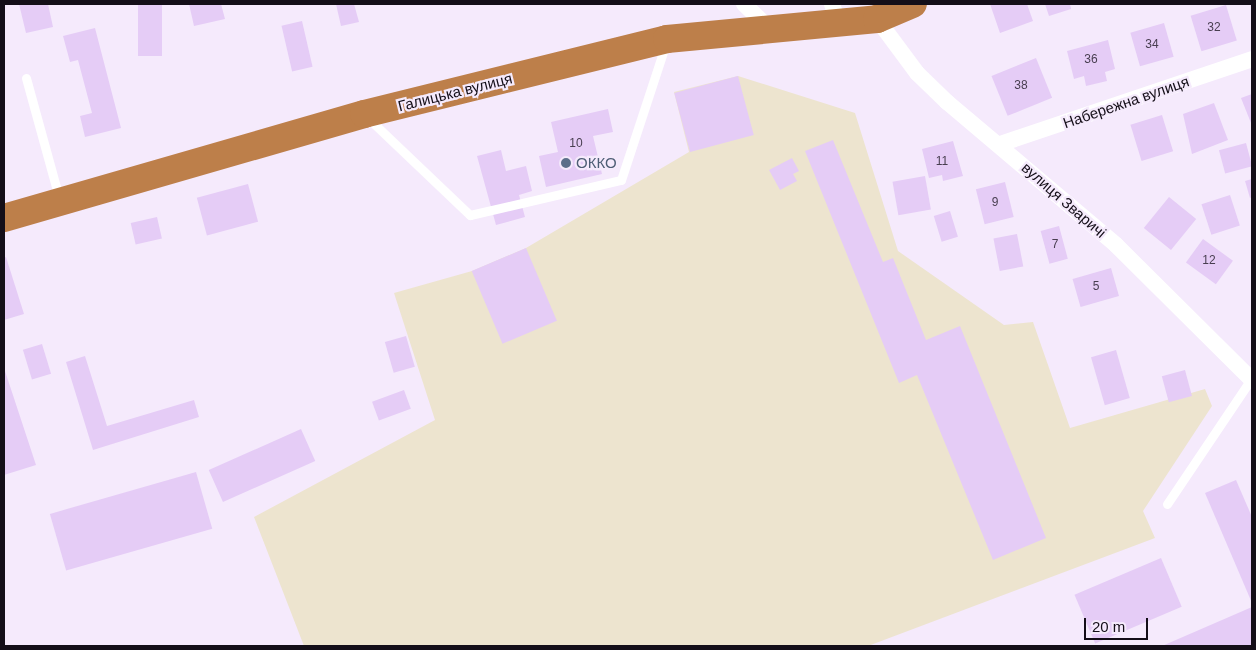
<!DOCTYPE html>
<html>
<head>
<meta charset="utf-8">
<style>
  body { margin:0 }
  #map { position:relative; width:1256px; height:650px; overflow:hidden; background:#f5eafc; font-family:Helvetica,sans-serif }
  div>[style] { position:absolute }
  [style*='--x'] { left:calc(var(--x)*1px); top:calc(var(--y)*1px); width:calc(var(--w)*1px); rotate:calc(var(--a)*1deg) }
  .industrial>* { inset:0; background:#ede4cf }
  .building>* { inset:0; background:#e5ccf6; transform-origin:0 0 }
  .lane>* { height:9px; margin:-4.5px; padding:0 4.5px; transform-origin:4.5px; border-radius:4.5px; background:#fff }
  .street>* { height:16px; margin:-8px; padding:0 8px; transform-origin:8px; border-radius:8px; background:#fff }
  .highway>* { height:28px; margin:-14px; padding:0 14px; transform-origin:14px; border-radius:14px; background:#bd7f4a }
  .dots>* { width:14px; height:14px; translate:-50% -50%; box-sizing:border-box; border:2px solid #f5eafc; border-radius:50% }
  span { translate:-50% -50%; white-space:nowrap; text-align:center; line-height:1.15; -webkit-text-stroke:4.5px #f5eafc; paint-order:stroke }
  .number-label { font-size:12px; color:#483e50 }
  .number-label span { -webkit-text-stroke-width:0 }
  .street-label { font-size:15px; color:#140e18 }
  .service-label { font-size:15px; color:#4e5e75 }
  .left { translate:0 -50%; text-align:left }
  .frame { position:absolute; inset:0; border:5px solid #140e18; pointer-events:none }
  .scale { position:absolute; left:1084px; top:618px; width:64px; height:22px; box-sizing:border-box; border:2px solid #140e18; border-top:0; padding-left:6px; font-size:15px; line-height:18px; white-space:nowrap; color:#140e18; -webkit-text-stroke:4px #f5eafc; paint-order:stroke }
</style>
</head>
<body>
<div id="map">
  <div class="industrial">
    <div style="clip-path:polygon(738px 76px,855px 113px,898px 251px,1004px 325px,1033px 322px,1070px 428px,1205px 389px,1212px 406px,1143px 511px,1155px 538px,868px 646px,304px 646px,254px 517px,435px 420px,394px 293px,472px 271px,526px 248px,689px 152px,674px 92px)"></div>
  </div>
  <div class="building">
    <div style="clip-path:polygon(19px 4px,48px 4px,53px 27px,26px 33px)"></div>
    <div style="left:138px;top:4px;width:24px;height:52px"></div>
    <div style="clip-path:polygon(189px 4px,221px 4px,225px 19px,194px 26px)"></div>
    <div style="clip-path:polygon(336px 4px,354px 4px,359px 22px,341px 26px)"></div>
    <div style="clip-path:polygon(990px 4px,1027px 4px,1033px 21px,1000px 33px)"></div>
    <div style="clip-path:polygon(1045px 4px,1070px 4px,1071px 9px,1049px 16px)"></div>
    <div style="left:1226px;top:5px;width:37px;height:37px;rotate:73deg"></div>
    <div style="left:302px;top:21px;width:47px;height:21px;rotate:77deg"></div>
    <div style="left:1164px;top:23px;width:35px;height:35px;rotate:74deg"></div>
    <div style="clip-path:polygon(95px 28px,121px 128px,85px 137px,80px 116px,92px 113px,78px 60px,70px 62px,63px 36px)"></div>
    <div style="clip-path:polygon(1108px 40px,1115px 69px,1105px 72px,1107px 81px,1086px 86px,1084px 76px,1074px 79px,1067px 51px)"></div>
    <div style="left:1036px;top:58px;width:43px;height:48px;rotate:68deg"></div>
    <div style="left:738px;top:76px;width:61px;height:66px;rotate:75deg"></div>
    <div style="clip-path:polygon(1252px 94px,1252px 122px,1251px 123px,1241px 98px)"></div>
    <div style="clip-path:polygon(1214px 103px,1228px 140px,1192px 154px,1183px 114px)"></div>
    <div style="clip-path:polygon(608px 109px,613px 132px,593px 136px,602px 174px,546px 187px,539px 156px,558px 152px,551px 122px)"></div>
    <div style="left:1162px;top:115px;width:38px;height:33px;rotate:73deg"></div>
    <div style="clip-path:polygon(833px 140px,883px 262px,893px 258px,926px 340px,960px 326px,1046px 538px,993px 560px,917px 375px,899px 383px,805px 151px)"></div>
    <div style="clip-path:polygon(953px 141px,963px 176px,943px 181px,942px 175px,929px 178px,922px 149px)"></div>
    <div style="left:1246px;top:143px;width:24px;height:28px;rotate:75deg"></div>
    <div style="clip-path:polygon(501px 150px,506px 171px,526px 166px,532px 191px,519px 195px,525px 217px,496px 225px,477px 156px)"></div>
    <div style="clip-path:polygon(792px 158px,799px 171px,793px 174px,797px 181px,780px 190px,769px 170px)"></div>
    <div style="left:925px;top:176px;width:34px;height:33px;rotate:80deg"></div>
    <div style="clip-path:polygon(1252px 179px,1252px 197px,1250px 198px,1245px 181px)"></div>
    <div style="left:1005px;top:182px;width:36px;height:30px;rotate:76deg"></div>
    <div style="left:248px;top:184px;width:39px;height:53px;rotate:75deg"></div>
    <div style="left:1230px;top:195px;width:32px;height:30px;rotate:72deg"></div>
    <div style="left:1169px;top:197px;width:35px;height:40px;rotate:39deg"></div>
    <div style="left:950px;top:211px;width:27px;height:17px;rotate:73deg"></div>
    <div style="left:157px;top:217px;width:22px;height:27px;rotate:77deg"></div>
    <div style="left:1059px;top:226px;width:34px;height:19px;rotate:75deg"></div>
    <div style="left:1017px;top:234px;width:33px;height:24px;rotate:79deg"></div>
    <div style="left:1203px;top:239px;width:37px;height:29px;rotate:36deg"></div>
    <div style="left:526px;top:248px;width:79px;height:59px;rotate:67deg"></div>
    <div style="clip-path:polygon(6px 257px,24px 314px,4px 320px,4px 258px)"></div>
    <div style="left:1111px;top:268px;width:29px;height:40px;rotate:74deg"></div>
    <div style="left:406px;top:336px;width:32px;height:22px;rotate:74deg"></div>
    <div style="left:42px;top:344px;width:31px;height:20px;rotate:73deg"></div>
    <div style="left:1116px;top:350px;width:50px;height:26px;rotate:74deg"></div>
    <div style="clip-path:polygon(85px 356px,107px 426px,194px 400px,199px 417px,93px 450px,66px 362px)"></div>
    <div style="clip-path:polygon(4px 368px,36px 465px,4px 475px)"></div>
    <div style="left:1185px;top:370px;width:27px;height:24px;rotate:75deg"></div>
    <div style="left:404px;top:390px;width:20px;height:34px;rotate:70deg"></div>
    <div style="left:301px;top:429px;width:35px;height:101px;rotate:66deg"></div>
    <div style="left:196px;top:472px;width:59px;height:152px;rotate:74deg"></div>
    <div style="clip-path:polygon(1236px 480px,1252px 517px,1252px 603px,1205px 493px)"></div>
    <div style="left:1161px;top:558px;width:53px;height:94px;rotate:67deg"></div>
    <div style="clip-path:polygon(1252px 607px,1252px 646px,1162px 646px)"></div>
  </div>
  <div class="lane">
    <div style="--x:26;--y:78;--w:124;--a:74.6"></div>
    <div style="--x:368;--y:118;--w:141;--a:43.6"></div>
    <div style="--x:470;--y:215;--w:155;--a:-13.1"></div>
    <div style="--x:621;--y:180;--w:144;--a:-71.8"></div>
    <div style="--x:1167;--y:504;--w:151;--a:-56.1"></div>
  </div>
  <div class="street">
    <div style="--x:744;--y:4;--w:33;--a:44"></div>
    <div style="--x:832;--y:4;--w:20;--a:72"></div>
    <div style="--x:877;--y:19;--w:67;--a:53.5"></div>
    <div style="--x:917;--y:73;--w:42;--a:44"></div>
    <div style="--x:947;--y:102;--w:221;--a:40.2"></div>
    <div style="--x:1116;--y:245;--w:192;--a:44.8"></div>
    <div style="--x:1000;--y:144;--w:266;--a:-18.6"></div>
  </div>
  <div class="highway">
    <div style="--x:4;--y:218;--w:375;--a:-16.1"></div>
    <div style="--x:364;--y:114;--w:312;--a:-13.9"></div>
    <div style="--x:667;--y:39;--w:211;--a:-5.4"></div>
    <div style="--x:877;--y:19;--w:39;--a:-23"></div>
  </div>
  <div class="dots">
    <div style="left:566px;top:163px;background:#5c6f8a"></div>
  </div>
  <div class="number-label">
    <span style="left:1214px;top:28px">32</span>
    <span style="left:1152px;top:45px">34</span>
    <span style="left:1091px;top:60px">36</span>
    <span style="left:1021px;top:86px">38</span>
    <span style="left:576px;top:144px">10</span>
    <span style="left:942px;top:162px">11</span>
    <span style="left:995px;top:203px">9</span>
    <span style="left:1055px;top:245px">7</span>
    <span style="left:1209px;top:261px">12</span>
    <span style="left:1096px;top:287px">5</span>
  </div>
  <div class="street-label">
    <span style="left:455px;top:92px;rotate:-14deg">Галицька вулиця</span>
    <span style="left:1126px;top:102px;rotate:-19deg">Набережна вулиця</span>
    <span style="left:1064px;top:200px;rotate:41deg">вулиця Зваричі</span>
  </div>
  <div class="service-label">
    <span class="left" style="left:576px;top:163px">ОККО</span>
  </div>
  <div class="frame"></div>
  <div class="scale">20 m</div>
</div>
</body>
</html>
